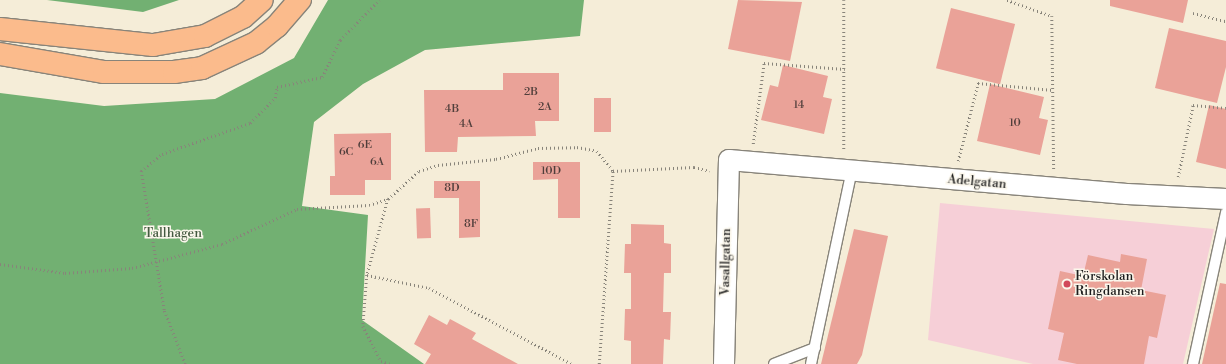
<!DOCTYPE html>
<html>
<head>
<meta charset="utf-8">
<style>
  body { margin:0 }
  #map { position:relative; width:1226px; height:364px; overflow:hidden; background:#f5edd8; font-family:"Libre Bodoni",serif }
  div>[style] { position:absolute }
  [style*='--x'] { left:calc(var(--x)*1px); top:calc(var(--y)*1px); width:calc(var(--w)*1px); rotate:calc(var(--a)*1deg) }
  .built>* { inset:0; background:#f6cfd7 }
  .forest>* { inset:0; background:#72b072 }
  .building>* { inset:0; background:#eaa298; transform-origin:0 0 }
  .path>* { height:2.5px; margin-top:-1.25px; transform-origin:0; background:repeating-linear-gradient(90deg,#88847a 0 1px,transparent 0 4px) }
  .roads { filter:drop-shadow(1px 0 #88847a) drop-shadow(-1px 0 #88847a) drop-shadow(0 1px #88847a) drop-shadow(0 -1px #88847a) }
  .service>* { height:10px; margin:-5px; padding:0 5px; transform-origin:5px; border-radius:5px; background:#fff }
  .minor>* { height:20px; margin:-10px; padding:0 10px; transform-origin:10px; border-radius:10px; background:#fff }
  .primary>* { height:22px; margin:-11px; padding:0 11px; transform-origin:11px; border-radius:11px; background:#fbbb8c }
  .dots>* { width:11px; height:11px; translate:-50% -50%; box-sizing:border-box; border:2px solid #fbf7ec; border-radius:50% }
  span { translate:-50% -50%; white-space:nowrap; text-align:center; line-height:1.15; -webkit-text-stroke:3px #fbf7ec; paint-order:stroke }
  .number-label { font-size:11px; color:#503e3b }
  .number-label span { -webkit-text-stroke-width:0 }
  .street-label { font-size:13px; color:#1c1c1c }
  .park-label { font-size:13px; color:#445a40 }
  .poi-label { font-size:13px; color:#1c1c1c }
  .left { translate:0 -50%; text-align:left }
</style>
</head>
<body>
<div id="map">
  <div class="built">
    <div style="clip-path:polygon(940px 203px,1214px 229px,1183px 364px,1033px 364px,928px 340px)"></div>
  </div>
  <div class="forest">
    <div style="clip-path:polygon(47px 0,179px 0,143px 12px)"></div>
    <div style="clip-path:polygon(328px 0,584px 0,580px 36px,425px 50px,363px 84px,314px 122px,302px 206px,368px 215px,362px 320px,424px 364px,0 364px,0 93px,104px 106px,215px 99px,294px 58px)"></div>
  </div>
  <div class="building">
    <div style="clip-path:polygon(738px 0,802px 2px,790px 61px,728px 49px)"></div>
    <div style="clip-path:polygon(1110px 0,1188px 0,1183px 23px,1110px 6px)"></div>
    <div style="left:951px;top:8px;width:66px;height:62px;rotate:14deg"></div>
    <div style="clip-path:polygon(1169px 28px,1226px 41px,1226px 67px,1217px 103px,1155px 88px)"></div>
    <div style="clip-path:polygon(783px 65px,828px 76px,823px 97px,832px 99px,824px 134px,761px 120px,770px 85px,778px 87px)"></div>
    <div style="clip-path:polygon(503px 73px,559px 73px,559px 121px,535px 121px,536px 136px,458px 137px,457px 152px,425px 152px,424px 90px,503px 90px)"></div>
    <div style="clip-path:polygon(990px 84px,1044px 97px,1039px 118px,1048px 120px,1040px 155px,977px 141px)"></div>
    <div style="left:594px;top:98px;width:17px;height:34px"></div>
    <div style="clip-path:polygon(1209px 105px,1226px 109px,1226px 169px,1196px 162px)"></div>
    <div style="clip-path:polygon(391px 133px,391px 180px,365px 180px,365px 195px,330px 195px,330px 176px,335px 176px,334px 134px)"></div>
    <div style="clip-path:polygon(533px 162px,580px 162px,580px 218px,558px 218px,558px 179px,533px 180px)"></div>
    <div style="clip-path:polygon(434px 181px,480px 181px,480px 237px,459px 238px,459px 198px,434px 198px)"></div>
    <div style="left:430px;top:208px;width:30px;height:14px;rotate:88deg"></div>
    <div style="clip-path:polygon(631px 224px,664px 225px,664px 243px,671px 244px,671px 273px,664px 273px,663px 312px,671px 312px,670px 340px,664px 339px,663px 364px,631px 364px,631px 341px,624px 340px,625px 309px,631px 309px,631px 273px,624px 273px,625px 244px,631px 244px)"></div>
    <div style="clip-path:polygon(854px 229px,888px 236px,862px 355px,857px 364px,821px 364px)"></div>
    <div style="clip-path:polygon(1121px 254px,1147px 259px,1141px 290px,1166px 295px,1157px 338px,1149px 336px,1144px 364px,1077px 364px,1058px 360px,1064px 333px,1048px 329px,1060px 271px,1083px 276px,1088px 255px,1120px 262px)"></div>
    <div style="clip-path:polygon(1220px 283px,1226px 284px,1226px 364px,1202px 364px)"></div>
    <div style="clip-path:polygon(429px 315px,447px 325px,450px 319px,476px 333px,472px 339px,518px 364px,425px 364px,431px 354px,414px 344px)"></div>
  </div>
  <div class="path">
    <div style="--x:844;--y:0;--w:151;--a:90"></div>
    <div style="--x:1007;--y:0;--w:48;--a:19.6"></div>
    <div style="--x:1052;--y:16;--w:154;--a:89.3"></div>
    <div style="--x:1193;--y:13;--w:34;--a:14"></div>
    <div style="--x:753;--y:144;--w:82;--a:-82.3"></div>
    <div style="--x:764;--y:63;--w:81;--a:4.2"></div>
    <div style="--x:958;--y:161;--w:81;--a:-75.6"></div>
    <div style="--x:978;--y:83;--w:75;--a:5.3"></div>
    <div style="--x:1178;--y:177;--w:74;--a:-78.2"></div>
    <div style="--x:1193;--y:105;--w:33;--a:5"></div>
    <div style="--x:388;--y:199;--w:79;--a:105.4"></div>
    <div style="--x:367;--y:275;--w:51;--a:94.5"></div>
    <div style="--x:363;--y:326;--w:39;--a:63"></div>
    <div style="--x:381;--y:361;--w:9;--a:18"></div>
    <div style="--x:0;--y:264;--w:66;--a:7.9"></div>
    <div style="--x:65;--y:273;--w:67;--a:-4.3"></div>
    <div style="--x:132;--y:268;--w:93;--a:-14.9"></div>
    <div style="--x:222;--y:244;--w:83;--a:-25"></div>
    <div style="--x:297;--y:209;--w:72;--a:-3.2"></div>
    <div style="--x:369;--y:205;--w:20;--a:-18"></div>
    <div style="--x:388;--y:199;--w:42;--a:-42.1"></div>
    <div style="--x:419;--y:171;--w:20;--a:-18"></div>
    <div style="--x:438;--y:165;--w:58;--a:-5.9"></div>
    <div style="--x:496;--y:159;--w:43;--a:-14.7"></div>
    <div style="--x:538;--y:148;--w:39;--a:-1"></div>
    <div style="--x:577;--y:147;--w:20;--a:11"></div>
    <div style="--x:597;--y:151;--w:26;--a:51"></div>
    <div style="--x:613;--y:171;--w:81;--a:-2.8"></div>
    <div style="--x:694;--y:167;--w:16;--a:14"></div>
    <div style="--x:367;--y:275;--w:63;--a:11.8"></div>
    <div style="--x:429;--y:288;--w:162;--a:28"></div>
    <div style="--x:185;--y:364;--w:58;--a:-111.3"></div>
    <div style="--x:164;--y:310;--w:141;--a:-99.4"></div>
    <div style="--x:141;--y:171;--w:27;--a:-39"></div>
    <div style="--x:162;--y:154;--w:93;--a:-19.4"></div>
    <div style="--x:250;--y:123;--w:35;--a:-45"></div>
    <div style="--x:275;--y:98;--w:11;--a:-80"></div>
    <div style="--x:277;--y:87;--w:46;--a:-12.5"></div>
    <div style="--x:322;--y:77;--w:41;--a:-64.1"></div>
    <div style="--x:340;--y:40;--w:56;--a:-45.7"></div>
    <div style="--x:599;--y:364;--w:194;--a:-85.9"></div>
  </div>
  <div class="roads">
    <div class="service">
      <div style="--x:774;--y:364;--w:44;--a:-21.3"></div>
      <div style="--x:811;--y:364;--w:198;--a:-78.1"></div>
      <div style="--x:1193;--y:364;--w:155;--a:-77.7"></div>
    </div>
    <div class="minor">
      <div style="--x:724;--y:364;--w:204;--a:-88.6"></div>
      <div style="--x:729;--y:160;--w:399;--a:4.9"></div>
      <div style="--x:1127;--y:194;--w:99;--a:2.9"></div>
    </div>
    <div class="primary">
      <div style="--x:0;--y:29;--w:154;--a:6"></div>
      <div style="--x:153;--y:45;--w:53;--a:-9.8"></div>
      <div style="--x:205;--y:36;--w:42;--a:-26.6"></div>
      <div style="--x:243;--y:17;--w:25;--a:-42"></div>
      <div style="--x:0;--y:54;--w:106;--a:9.8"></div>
      <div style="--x:104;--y:72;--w:70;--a:0"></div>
      <div style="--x:174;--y:72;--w:28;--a:-8"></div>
      <div style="--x:202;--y:68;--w:60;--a:-24.8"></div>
      <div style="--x:256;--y:43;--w:27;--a:-39"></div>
      <div style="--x:277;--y:26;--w:35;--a:-49"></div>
    </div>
  </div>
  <div class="dots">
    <div style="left:1067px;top:284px;background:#d1495b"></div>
  </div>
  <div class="number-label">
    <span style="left:531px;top:92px">2B</span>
    <span style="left:799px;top:105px">14</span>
    <span style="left:545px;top:107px">2A</span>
    <span style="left:452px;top:109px">4B</span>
    <span style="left:1015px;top:123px">10</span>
    <span style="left:466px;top:124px">4A</span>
    <span style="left:365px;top:145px">6E</span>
    <span style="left:346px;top:152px">6C</span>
    <span style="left:377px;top:162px">6A</span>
    <span style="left:551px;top:171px">10D</span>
    <span style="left:452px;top:188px">8D</span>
    <span style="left:471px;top:224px">8F</span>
  </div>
  <div class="street-label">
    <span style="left:977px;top:182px;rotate:5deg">Adelgatan</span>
    <span style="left:726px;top:262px;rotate:-89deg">Vasallgatan</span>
  </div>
  <div class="park-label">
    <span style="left:173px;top:233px">Tallhagen</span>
  </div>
  <div class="poi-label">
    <span class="left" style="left:1075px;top:284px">Förskolan<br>Ringdansen</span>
  </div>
</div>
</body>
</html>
